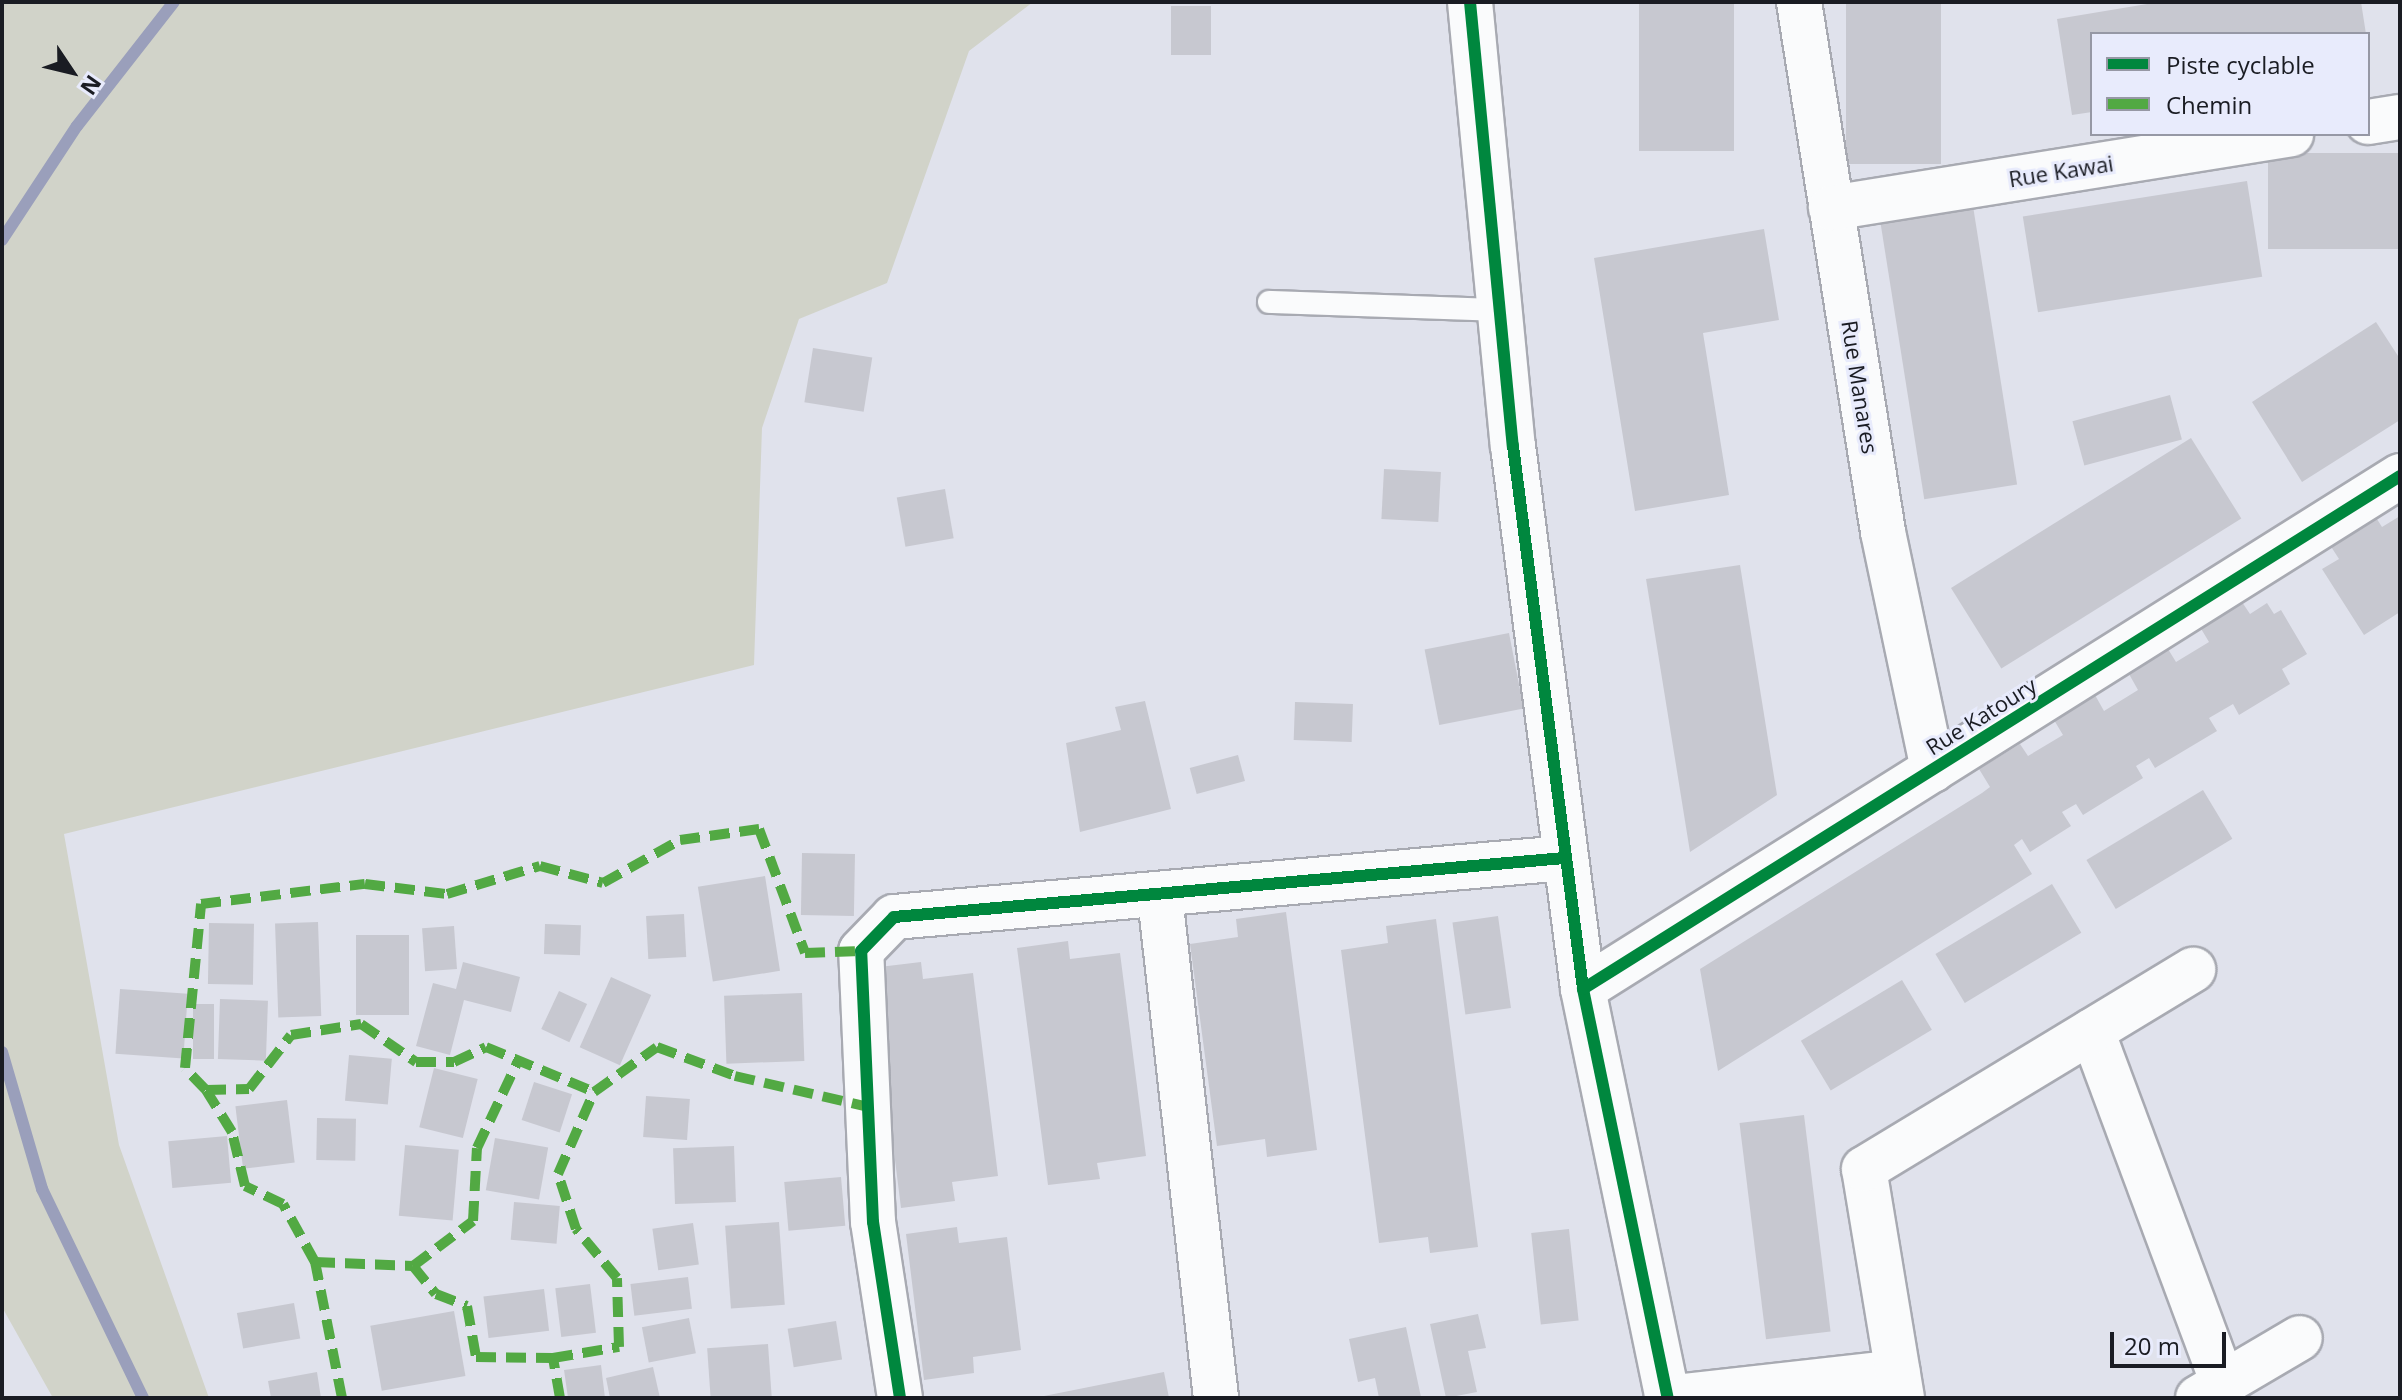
<!DOCTYPE html>
<html>
<head>
<meta charset="utf-8">
<style>
  body { margin:0 }
  #map { position:relative; width:2402px; height:1400px; overflow:hidden; background:#e0e2ec; font-family:"Open Sans",sans-serif }
  div>[style] { position:absolute }
  [style*='--x'] { left:calc(var(--x)*1px); top:calc(var(--y)*1px); width:calc(var(--w)*1px); rotate:calc(var(--a)*1deg) }
  .green>* { inset:0; background:#d1d3c9 }
  .stream>* { height:12px; margin:-6px; padding:0 6px; transform-origin:6px; border-radius:6px; background:#9a9fbb }
  .building>* { inset:0; background:#c7c8d0; transform-origin:0 0 }
  .roads { filter:drop-shadow(2px 0 #a8aab2) drop-shadow(-2px 0 #a8aab2) drop-shadow(0 2px #a8aab2) drop-shadow(0 -2px #a8aab2) }
  .lane>* { height:22px; margin:-11px; padding:0 11px; transform-origin:11px; border-radius:11px; background:#fafbfc }
  .street>* { height:44px; margin:-22px; padding:0 22px; transform-origin:22px; border-radius:22px; background:#fafbfc }
  .quiet>* { height:10px; margin-top:-5px; transform-origin:0; background:repeating-linear-gradient(90deg,#52a943 0 20px,transparent 0 30px) }
  .cycleway>* { height:12px; margin:-6px; padding:0 6px; transform-origin:6px; border-radius:6px; background:#00873e }
  span { translate:-50% -50%; white-space:nowrap; text-align:center; line-height:1.15; -webkit-text-stroke:6px #e8ebfc; paint-order:stroke }
  .street-label { font-size:22px; color:#1a1c23 }
  .frame { position:absolute; inset:0; border:4px solid #1a1c23; pointer-events:none }
  .legend { position:absolute; left:2090px; top:32px; width:280px; height:104px; box-sizing:border-box; background:#e8ebfc; border:2px solid #9698a5; margin:0; padding:10px 14px; list-style:none; font-size:24px; color:#1a1c23 }
  .legend li { display:flex; align-items:center; gap:16px; height:40px }
  .legend b { width:40px; border:2px solid #9698a5 }
  .north { position:absolute; left:32px; top:32px; width:80px; height:80px; -webkit-text-stroke:6px #e8ebfc; paint-order:stroke; rotate:125deg; font-size:22px; font-weight:700; line-height:32px; text-align:center; color:#1a1c23 }
  .north::after { content:''; display:block; margin:auto; width:28px; height:36px; background:#1a1c23; clip-path:polygon(50% 0,100% 100%,50% 72%,0 100%) }
  .scale { position:absolute; left:2110px; top:1332px; width:116px; height:36px; box-sizing:border-box; border:4px solid #1a1c23; border-top:0; padding-left:10px; font-size:24px; line-height:28px; white-space:nowrap; color:#1a1c23; -webkit-text-stroke:6px #e8ebfc; paint-order:stroke }
</style>
</head>
<body>
<div id="map">
  <div class="green">
    <div style="clip-path:polygon(2px 2px,1033px 2px,969px 51px,887px 283px,799px 319px,762px 428px,754px 665px,64px 834px,119px 1145px,209px 1398px,53px 1398px,2px 1307px)"></div>
  </div>
  <div class="stream">
    <div style="--x:2;--y:240;--w:136;--a:-56.7"></div>
    <div style="--x:77;--y:126;--w:157;--a:-52"></div>
    <div style="--x:2;--y:1052;--w:143;--a:73.7"></div>
    <div style="--x:42;--y:1189;--w:232;--a:64.2"></div>
  </div>
  <div class="building">
    <div style="left:1639px;top:2px;width:95px;height:149px"></div>
    <div style="left:1846px;top:2px;width:95px;height:162px"></div>
    <div style="clip-path:polygon(2159px 2px,2361px 2px,2366px 34px,2092px 34px,2092px 112px,2072px 115px,2057px 19px)"></div>
    <div style="left:1171px;top:6px;width:40px;height:49px"></div>
    <div style="left:2400px;top:153px;width:96px;height:132px;rotate:90deg"></div>
    <div style="left:2247px;top:181px;width:97px;height:227px;rotate:81deg"></div>
    <div style="left:1973px;top:206px;width:282px;height:94px;rotate:81deg"></div>
    <div style="clip-path:polygon(1764px 229px,1779px 320px,1703px 333px,1729px 495px,1635px 511px,1594px 258px)"></div>
    <div style="clip-path:polygon(2376px 322px,2400px 359px,2400px 420px,2302px 482px,2252px 402px)"></div>
    <div style="left:813px;top:348px;width:60px;height:55px;rotate:9deg"></div>
    <div style="left:2170px;top:395px;width:46px;height:101px;rotate:75deg"></div>
    <div style="left:2191px;top:438px;width:95px;height:283px;rotate:58deg"></div>
    <div style="left:1384px;top:469px;width:57px;height:50px;rotate:3deg"></div>
    <div style="left:945px;top:489px;width:50px;height:49px;rotate:80deg"></div>
    <div style="clip-path:polygon(2375px 516px,2382px 527px,2400px 516px,2400px 612px,2364px 635px,2322px 569px,2339px 559px,2330px 545px)"></div>
    <div style="clip-path:polygon(1740px 565px,1777px 795px,1690px 852px,1646px 579px)"></div>
    <div style="clip-path:polygon(2242px 602px,2250px 614px,2267px 603px,2274px 614px,2281px 610px,2307px 654px,2282px 669px,2290px 684px,2239px 715px,2233px 704px,2209px 718px,2217px 731px,2155px 768px,2149px 758px,2136px 766px,2143px 778px,2083px 815px,2076px 804px,2062px 812px,2071px 826px,2030px 852px,2022px 839px,2014px 845px,2032px 874px,1718px 1071px,1700px 969px,1982px 793px,1990px 787px,1979px 769px,2020px 744px,2028px 756px,2063px 735px,2054px 720px,2095px 695px,2104px 711px,2138px 690px,2129px 674px,2168px 649px,2176px 662px,2209px 642px,2200px 627px)"></div>
    <div style="left:1509px;top:633px;width:77px;height:86px;rotate:79deg"></div>
    <div style="clip-path:polygon(1145px 701px,1171px 809px,1080px 832px,1066px 743px,1121px 730px,1115px 707px)"></div>
    <div style="left:1295px;top:702px;width:58px;height:38px;rotate:2deg"></div>
    <div style="left:1238px;top:755px;width:27px;height:50px;rotate:75deg"></div>
    <div style="left:2203px;top:790px;width:57px;height:136px;rotate:59deg"></div>
    <div style="left:802px;top:853px;width:53px;height:62px;rotate:1deg"></div>
    <div style="left:765px;top:876px;width:96px;height:68px;rotate:81deg"></div>
    <div style="left:2052px;top:884px;width:57px;height:136px;rotate:59deg"></div>
    <div style="clip-path:polygon(1286px 912px,1317px 1150px,1267px 1157px,1265px 1139px,1217px 1146px,1190px 944px,1238px 937px,1236px 919px)"></div>
    <div style="left:684px;top:914px;width:43px;height:38px;rotate:87deg"></div>
    <div style="left:1498px;top:916px;width:93px;height:46px;rotate:82deg"></div>
    <div style="clip-path:polygon(1436px 919px,1478px 1247px,1430px 1253px,1428px 1237px,1379px 1243px,1341px 950px,1388px 943px,1386px 926px)"></div>
    <div style="left:318px;top:922px;width:94px;height:43px;rotate:88deg"></div>
    <div style="left:209px;top:923px;width:45px;height:61px;rotate:1deg"></div>
    <div style="left:545px;top:924px;width:36px;height:30px;rotate:2deg"></div>
    <div style="left:454px;top:926px;width:43px;height:32px;rotate:86deg"></div>
    <div style="left:356px;top:935px;width:53px;height:80px"></div>
    <div style="clip-path:polygon(1068px 941px,1070px 959px,1120px 953px,1146px 1156px,1097px 1163px,1100px 1179px,1048px 1185px,1017px 948px)"></div>
    <div style="clip-path:polygon(463px 962px,520px 977px,511px 1012px,464px 1000px,450px 1055px,416px 1046px,433px 983px,456px 989px)"></div>
    <div style="clip-path:polygon(921px 962px,923px 979px,973px 973px,998px 1176px,952px 1182px,955px 1201px,901px 1208px,871px 968px)"></div>
    <div style="left:611px;top:977px;width:44px;height:77px;rotate:24deg"></div>
    <div style="left:1902px;top:980px;width:58px;height:118px;rotate:59deg"></div>
    <div style="left:120px;top:989px;width:68px;height:65px;rotate:4deg"></div>
    <div style="left:559px;top:991px;width:31px;height:42px;rotate:25deg"></div>
    <div style="left:802px;top:993px;width:68px;height:78px;rotate:88deg"></div>
    <div style="left:220px;top:999px;width:48px;height:60px;rotate:2deg"></div>
    <div style="left:193px;top:1004px;width:21px;height:55px"></div>
    <div style="left:349px;top:1055px;width:43px;height:46px;rotate:5deg"></div>
    <div style="left:434px;top:1068px;width:45px;height:61px;rotate:14deg"></div>
    <div style="left:534px;top:1082px;width:40px;height:40px;rotate:18deg"></div>
    <div style="left:646px;top:1096px;width:44px;height:41px;rotate:4deg"></div>
    <div style="left:287px;top:1100px;width:63px;height:52px;rotate:83deg"></div>
    <div style="left:1804px;top:1115px;width:218px;height:65px;rotate:83deg"></div>
    <div style="left:317px;top:1118px;width:39px;height:42px;rotate:1deg"></div>
    <div style="left:227px;top:1136px;width:47px;height:59px;rotate:85deg"></div>
    <div style="left:495px;top:1138px;width:54px;height:53px;rotate:10deg"></div>
    <div style="left:405px;top:1145px;width:54px;height:71px;rotate:5deg"></div>
    <div style="left:734px;top:1146px;width:56px;height:61px;rotate:88deg"></div>
    <div style="left:841px;top:1177px;width:49px;height:57px;rotate:85deg"></div>
    <div style="left:514px;top:1202px;width:46px;height:38px;rotate:5deg"></div>
    <div style="left:779px;top:1222px;width:83px;height:54px;rotate:86deg"></div>
    <div style="left:693px;top:1223px;width:42px;height:41px;rotate:82deg"></div>
    <div style="clip-path:polygon(957px 1227px,959px 1243px,1007px 1237px,1021px 1350px,973px 1357px,974px 1373px,924px 1380px,906px 1234px)"></div>
    <div style="left:1569px;top:1229px;width:92px;height:38px;rotate:84deg"></div>
    <div style="left:688px;top:1277px;width:32px;height:58px;rotate:83deg"></div>
    <div style="left:590px;top:1284px;width:49px;height:35px;rotate:83deg"></div>
    <div style="left:544px;top:1289px;width:42px;height:61px;rotate:83deg"></div>
    <div style="left:294px;top:1303px;width:36px;height:58px;rotate:80deg"></div>
    <div style="left:454px;top:1311px;width:66px;height:85px;rotate:80deg"></div>
    <div style="clip-path:polygon(1478px 1314px,1486px 1348px,1468px 1351px,1477px 1392px,1446px 1398px,1430px 1324px)"></div>
    <div style="left:689px;top:1318px;width:36px;height:48px;rotate:79deg"></div>
    <div style="left:836px;top:1321px;width:39px;height:49px;rotate:81deg"></div>
    <div style="clip-path:polygon(1406px 1327px,1421px 1397px,1379px 1398px,1375px 1378px,1358px 1382px,1349px 1339px)"></div>
    <div style="left:768px;top:1344px;width:54px;height:61px;rotate:86deg"></div>
    <div style="clip-path:polygon(601px 1365px,605px 1398px,568px 1398px,564px 1370px)"></div>
    <div style="clip-path:polygon(653px 1367px,660px 1398px,610px 1398px,606px 1378px)"></div>
    <div style="clip-path:polygon(317px 1372px,321px 1398px,271px 1398px,268px 1381px)"></div>
    <div style="clip-path:polygon(1164px 1372px,1169px 1398px,1039px 1398px,1039px 1397px)"></div>
  </div>
  <div class="roads">
    <div class="lane">
      <div style="--x:1269;--y:302;--w:229;--a:2"></div>
    </div>
    <div class="street">
      <div style="--x:1470;--y:2;--w:446;--a:84.5"></div>
      <div style="--x:1513;--y:446;--w:547;--a:82.65"></div>
      <div style="--x:1583;--y:989;--w:418;--a:78.3"></div>
      <div style="--x:1799;--y:2;--w:537;--a:80.99"></div>
      <div style="--x:1883;--y:532;--w:243;--a:78.1"></div>
      <div style="--x:2368;--y:122;--w:32;--a:-9"></div>
      <div style="--x:1831;--y:208;--w:466;--a:-9.1"></div>
      <div style="--x:1160;--y:897;--w:504;--a:83.62"></div>
      <div style="--x:1583;--y:989;--w:965;--a:-32.12"></div>
      <div style="--x:2092;--y:1031;--w:376;--a:69.6"></div>
      <div style="--x:900;--y:1398;--w:178;--a:-98.7"></div>
      <div style="--x:873;--y:1222;--w:271;--a:-92.5"></div>
      <div style="--x:861;--y:951;--w:47;--a:-45.9"></div>
      <div style="--x:894;--y:917;--w:674;--a:-5.03"></div>
      <div style="--x:1667;--y:1398;--w:232;--a:-6.4"></div>
      <div style="--x:1902;--y:1398;--w:232;--a:-99.4"></div>
      <div style="--x:1864;--y:1169;--w:385;--a:-31.2"></div>
      <div style="--x:2198;--y:1398;--w:118;--a:-30.5"></div>
    </div>
  </div>
  <div class="quiet">
    <div style="--x:206;--y:1090;--w:30;--a:-134"></div>
    <div style="--x:185;--y:1068;--w:165;--a:-84.4"></div>
    <div style="--x:201;--y:904;--w:165;--a:-7"></div>
    <div style="--x:365;--y:884;--w:83;--a:7"></div>
    <div style="--x:447;--y:894;--w:97;--a:-16.8"></div>
    <div style="--x:540;--y:866;--w:65;--a:15.1"></div>
    <div style="--x:603;--y:883;--w:88;--a:-29.2"></div>
    <div style="--x:680;--y:840;--w:80;--a:-7.9"></div>
    <div style="--x:759;--y:829;--w:132;--a:69.6"></div>
    <div style="--x:805;--y:953;--w:56;--a:-2"></div>
    <div style="--x:315;--y:1262;--w:98;--a:2.3"></div>
    <div style="--x:413;--y:1266;--w:75;--a:-36.9"></div>
    <div style="--x:473;--y:1221;--w:73;--a:-86.9"></div>
    <div style="--x:477;--y:1148;--w:96;--a:-64.8"></div>
    <div style="--x:413;--y:1266;--w:36;--a:51"></div>
    <div style="--x:436;--y:1294;--w:33;--a:21"></div>
    <div style="--x:467;--y:1306;--w:52;--a:80"></div>
    <div style="--x:476;--y:1357;--w:77;--a:0.7"></div>
    <div style="--x:342;--y:1398;--w:139;--a:-101.2"></div>
    <div style="--x:315;--y:1262;--w:66;--a:-118.9"></div>
    <div style="--x:283;--y:1204;--w:42;--a:-154.7"></div>
    <div style="--x:245;--y:1186;--w:56;--a:-103.5"></div>
    <div style="--x:232;--y:1132;--w:49;--a:-121.8"></div>
    <div style="--x:206;--y:1090;--w:43;--a:-1.3"></div>
    <div style="--x:249;--y:1089;--w:68;--a:-52.1"></div>
    <div style="--x:291;--y:1035;--w:71;--a:-8.9"></div>
    <div style="--x:361;--y:1024;--w:67;--a:34.6"></div>
    <div style="--x:416;--y:1062;--w:38;--a:0"></div>
    <div style="--x:454;--y:1062;--w:35;--a:-25"></div>
    <div style="--x:486;--y:1047;--w:117;--a:22.6"></div>
    <div style="--x:594;--y:1092;--w:77;--a:-35.5"></div>
    <div style="--x:657;--y:1047;--w:83;--a:20.4"></div>
    <div style="--x:735;--y:1076;--w:141;--a:13.1"></div>
    <div style="--x:560;--y:1398;--w:41;--a:-99.9"></div>
    <div style="--x:553;--y:1358;--w:67;--a:-9.5"></div>
    <div style="--x:619;--y:1347;--w:69;--a:-91.7"></div>
    <div style="--x:617;--y:1278;--w:64;--a:-129.9"></div>
    <div style="--x:576;--y:1229;--w:58;--a:-108.1"></div>
    <div style="--x:558;--y:1174;--w:90;--a:-66.3"></div>
  </div>
  <div class="cycleway">
    <div style="--x:1470;--y:2;--w:446;--a:84.5"></div>
    <div style="--x:1513;--y:446;--w:547;--a:82.65"></div>
    <div style="--x:1583;--y:989;--w:418;--a:78.3"></div>
    <div style="--x:1583;--y:989;--w:965;--a:-32.12"></div>
    <div style="--x:900;--y:1398;--w:178;--a:-98.7"></div>
    <div style="--x:873;--y:1222;--w:271;--a:-92.5"></div>
    <div style="--x:861;--y:951;--w:47;--a:-45.9"></div>
    <div style="--x:894;--y:917;--w:674;--a:-5.03"></div>
  </div>
  <div class="street-label">
    <span style="left:2061px;top:171px;rotate:-9deg">Rue Kawai</span>
    <span style="left:1860px;top:387px;rotate:81deg">Rue Manares</span>
    <span style="left:1981px;top:716px;rotate:-32deg">Rue Katoury</span>
  </div>
  <div class="frame"></div>
  <ul class="legend">
  <li><b style="height:10px;background:#00873e"></b>Piste cyclable</li>
  <li><b style="height:10px;background:#52a943"></b>Chemin</li>
  </ul>
  <div class="north">N</div>
  <div class="scale">20 m</div>
</div>
</body>
</html>
